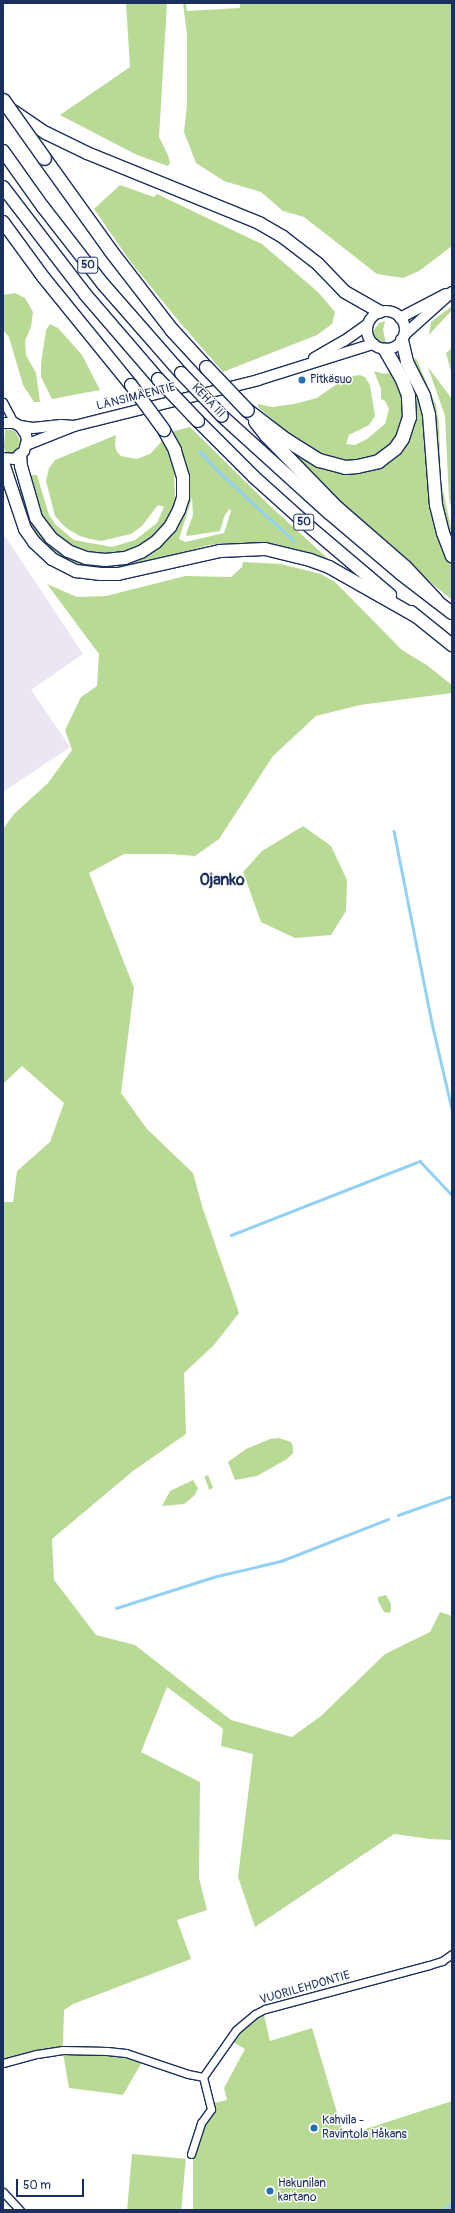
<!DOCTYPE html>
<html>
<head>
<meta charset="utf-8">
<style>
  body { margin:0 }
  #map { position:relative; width:455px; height:2213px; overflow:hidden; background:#fff; font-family:Pangolin,sans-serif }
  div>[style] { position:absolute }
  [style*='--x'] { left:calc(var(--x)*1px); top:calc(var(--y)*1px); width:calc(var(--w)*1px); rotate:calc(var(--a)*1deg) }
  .built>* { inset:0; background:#ece5f2 }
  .green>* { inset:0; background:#b9da94; transform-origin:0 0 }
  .stream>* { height:2.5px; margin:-1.25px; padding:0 1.25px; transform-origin:1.25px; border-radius:1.25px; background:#93d1f4 }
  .roads { filter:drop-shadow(1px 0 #1b2f5e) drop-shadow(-1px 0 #1b2f5e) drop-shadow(0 1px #1b2f5e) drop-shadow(0 -1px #1b2f5e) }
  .minor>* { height:7px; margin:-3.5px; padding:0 3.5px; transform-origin:3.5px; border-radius:3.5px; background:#fff }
  .secondary>* { height:10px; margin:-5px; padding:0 5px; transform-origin:5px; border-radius:5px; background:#fff }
  .secondary>.ring { margin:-5px; padding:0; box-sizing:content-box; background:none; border:10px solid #fff; border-radius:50% }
  .trunk>* { height:12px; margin:-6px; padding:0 6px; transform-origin:6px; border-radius:6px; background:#fff }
  .motorway>* { height:13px; margin:-6.5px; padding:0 6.5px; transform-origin:6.5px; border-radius:6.5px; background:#fff }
  .bridges { filter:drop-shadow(1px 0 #1b2f5e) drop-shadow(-1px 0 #1b2f5e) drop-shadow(0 1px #1b2f5e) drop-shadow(0 -1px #1b2f5e) }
  .trunk-bridge>* { height:12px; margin:-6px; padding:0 6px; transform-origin:6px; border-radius:6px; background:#fff }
  .motorway-bridge>* { height:13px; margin:-6.5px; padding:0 6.5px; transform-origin:6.5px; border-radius:6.5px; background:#fff }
  .dots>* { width:11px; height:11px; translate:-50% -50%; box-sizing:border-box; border:2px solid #fff; border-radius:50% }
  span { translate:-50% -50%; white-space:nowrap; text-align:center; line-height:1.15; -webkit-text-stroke:3px #fff; paint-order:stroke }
  .shield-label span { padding:1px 3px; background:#fff; border:1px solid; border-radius:3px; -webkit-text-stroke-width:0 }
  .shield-label { font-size:11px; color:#1b2f5e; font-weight:700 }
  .poi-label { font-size:12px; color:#1b2f5e }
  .left { translate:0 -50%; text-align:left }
  .street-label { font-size:12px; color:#1b2f5e }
  .district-label { font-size:16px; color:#1b2f5e; font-weight:700 }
  .frame { position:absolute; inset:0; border:4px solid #1b2f5e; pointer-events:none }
  .scale { position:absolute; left:16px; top:2179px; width:68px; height:18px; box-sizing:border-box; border:2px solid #1b2f5e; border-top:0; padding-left:5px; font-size:12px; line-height:14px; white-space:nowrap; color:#1b2f5e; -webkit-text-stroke:3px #fff; paint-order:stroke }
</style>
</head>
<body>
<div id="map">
  <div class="built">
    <div style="clip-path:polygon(3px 533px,83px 654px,31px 690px,70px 747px,3px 792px)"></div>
  </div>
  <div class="green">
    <div style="clip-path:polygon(126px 3px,167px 3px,159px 137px,168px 155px,170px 163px,168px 166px,137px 155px,60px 115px,130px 67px)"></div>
    <div style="clip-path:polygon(183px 3px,186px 3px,187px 11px,240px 8px,240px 3px,452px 3px,452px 246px,419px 271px,403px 278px,377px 274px,304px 217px,283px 211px,261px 192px,224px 181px,196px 163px,184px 132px,187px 105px,187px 35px)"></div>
    <div style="clip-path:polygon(120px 185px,154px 197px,157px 194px,262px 244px,318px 292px,335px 312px,332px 324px,317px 335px,223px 372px,177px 319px,130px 261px,94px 209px)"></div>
    <div style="clip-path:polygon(15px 293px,25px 298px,33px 312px,31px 327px,25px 341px,26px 355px,36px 373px,40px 402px,34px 402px,23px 385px,9px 337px,3px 330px,3px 295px)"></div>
    <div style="clip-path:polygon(452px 306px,452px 310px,429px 335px,431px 322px)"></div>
    <div style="clip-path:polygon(385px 321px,383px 330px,386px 343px,383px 343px,375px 339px,373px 331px,379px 323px)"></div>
    <div style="clip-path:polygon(50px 324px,58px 328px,82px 355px,100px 390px,52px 399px,41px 377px,41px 364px,46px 330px)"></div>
    <div style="clip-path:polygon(452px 348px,452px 375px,446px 353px)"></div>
    <div style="clip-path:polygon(416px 358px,436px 405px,439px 424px,441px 481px,452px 533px,452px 542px,439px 496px,412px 361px)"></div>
    <div style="clip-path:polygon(405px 366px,424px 412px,429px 498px,434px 525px,452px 566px,452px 600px,365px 528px,287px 450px,290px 448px,361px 471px,410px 431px,400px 368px)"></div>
    <div style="clip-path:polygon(428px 367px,452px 399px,452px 510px,449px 499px,445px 416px)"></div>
    <div style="clip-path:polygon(374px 371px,384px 374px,391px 373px,402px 398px,403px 409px,402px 422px,391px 444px,368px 459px,350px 462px,327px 458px,302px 445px,258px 407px,258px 404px,272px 407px,294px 404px,317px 398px,341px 381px,352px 376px,360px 375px,365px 377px,370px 385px,375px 416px,369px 425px,349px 435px,346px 444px,355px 445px,367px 439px,385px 424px,389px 409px,385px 401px,381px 399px,381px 389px)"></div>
    <div style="clip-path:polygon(evenodd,190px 427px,269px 505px,335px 565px,286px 548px,259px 543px,231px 543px,209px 545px,133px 566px,98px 571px,65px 563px,33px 535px,16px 489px,22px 488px,32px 521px,38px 530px,58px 550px,142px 557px,185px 500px,171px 432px,190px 427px,192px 498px,193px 515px,186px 534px,187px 536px,220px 531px,224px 517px,229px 509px,231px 511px,224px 533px,185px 542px,179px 539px,192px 498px)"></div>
    <div style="clip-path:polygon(5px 429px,15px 431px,20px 441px,18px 448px,12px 453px,6px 453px,4px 448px)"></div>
    <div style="clip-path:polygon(116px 435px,115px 445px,117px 452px,121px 456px,137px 459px,150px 454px,163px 440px,174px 467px,175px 501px,168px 517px,159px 531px,143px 543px,127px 551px,106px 554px,90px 553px,73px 547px,52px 532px,40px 513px,28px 475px,37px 475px,49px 515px,55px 524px,74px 540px,112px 547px,135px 540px,157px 523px,164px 507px,158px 505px,142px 526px,131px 534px,101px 541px,90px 539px,80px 536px,66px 528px,55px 516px,46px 481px,49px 468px,55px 460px)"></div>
    <div style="clip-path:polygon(243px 562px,281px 564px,321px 574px,335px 582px,402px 650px,428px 666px,452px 685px,452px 693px,360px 705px,316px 716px,273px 756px,219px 839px,195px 856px,170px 854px,124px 854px,89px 873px,134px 988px,121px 1093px,147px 1129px,193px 1173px,203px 1209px,239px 1313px,214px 1345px,184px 1373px,186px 1434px,133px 1471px,52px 1539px,54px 1580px,96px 1635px,135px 1645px,231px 1720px,292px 1737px,321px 1716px,385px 1654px,430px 1632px,440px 1612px,452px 1616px,452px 1840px,430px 1839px,394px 1834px,255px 1927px,238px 1877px,253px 1754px,221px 1746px,223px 1729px,167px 1687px,141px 1752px,200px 1782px,199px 1878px,207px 1910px,177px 1920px,191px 1959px,73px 2004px,64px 2010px,63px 2046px,3px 2059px,3px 1202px,13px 1202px,17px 1171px,50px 1142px,64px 1103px,22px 1066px,3px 1084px,3px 829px,14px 814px,48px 783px,72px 750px,65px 730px,81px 697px,97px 686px,99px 654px,47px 584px,77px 597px,106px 596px,185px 576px,231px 577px,242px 567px)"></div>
    <div style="clip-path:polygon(303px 826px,331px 846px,347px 880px,346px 911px,331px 935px,295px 938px,261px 922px,243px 872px,262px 851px)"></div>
    <div style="clip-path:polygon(279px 1438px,291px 1442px,293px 1447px,293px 1453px,287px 1459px,257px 1476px,235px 1480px,228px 1462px,246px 1449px,270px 1439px)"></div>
    <div style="left:208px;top:1475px;width:14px;height:4px;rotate:69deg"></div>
    <div style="clip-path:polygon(193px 1480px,198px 1488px,195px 1495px,184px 1504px,162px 1506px,170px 1491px)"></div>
    <div style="clip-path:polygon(386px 1595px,391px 1604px,391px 1610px,389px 1613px,384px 1612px,378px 1601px,378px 1597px)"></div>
    <div style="clip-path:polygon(264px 2015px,270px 2041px,312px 2028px,344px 2136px,452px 2101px,452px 2210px,193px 2210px,193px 2155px,202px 2126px,214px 2113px,214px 2103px,227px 2100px,224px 2088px,245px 2049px,233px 2042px,239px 2031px,252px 2020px)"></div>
    <div style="clip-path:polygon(63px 2053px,107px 2053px,142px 2062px,123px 2095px,116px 2094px,69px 2088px)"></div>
    <div style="left:132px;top:2154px;width:54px;height:56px;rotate:5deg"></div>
  </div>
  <div class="stream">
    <div style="--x:200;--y:451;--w:27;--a:48"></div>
    <div style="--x:218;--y:471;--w:103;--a:42.6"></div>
    <div style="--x:394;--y:831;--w:196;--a:78.8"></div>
    <div style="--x:432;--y:1023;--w:88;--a:76.9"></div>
    <div style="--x:231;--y:1235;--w:203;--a:-21.4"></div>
    <div style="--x:420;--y:1161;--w:47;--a:46.7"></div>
    <div style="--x:398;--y:1515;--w:57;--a:-19.4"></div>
    <div style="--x:116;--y:1608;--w:106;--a:-17.6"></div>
    <div style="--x:217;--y:1576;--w:66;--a:-13.2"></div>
    <div style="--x:281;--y:1561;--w:115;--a:-21.4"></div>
    <div style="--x:444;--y:2210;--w:11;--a:-41"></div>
  </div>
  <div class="roads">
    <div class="minor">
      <div style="--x:3;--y:402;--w:24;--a:62"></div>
      <div style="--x:3;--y:2063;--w:35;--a:-15"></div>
      <div style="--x:37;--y:2054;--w:26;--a:-9"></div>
      <div style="--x:63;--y:2050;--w:44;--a:1.3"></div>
      <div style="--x:107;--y:2051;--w:19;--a:6"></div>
      <div style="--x:126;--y:2053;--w:65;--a:18.7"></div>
      <div style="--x:188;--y:2074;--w:15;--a:11"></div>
      <div style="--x:203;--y:2077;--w:57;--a:-54.9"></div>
      <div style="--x:236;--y:2030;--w:25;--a:-40"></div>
      <div style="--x:255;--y:2014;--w:11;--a:-27"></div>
      <div style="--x:265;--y:2009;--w:170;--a:-15"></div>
      <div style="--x:429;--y:1965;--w:14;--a:-17"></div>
      <div style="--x:442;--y:1961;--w:12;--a:-35"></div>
      <div style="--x:191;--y:2154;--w:33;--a:-72"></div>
      <div style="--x:201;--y:2123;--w:17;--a:-54"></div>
      <div style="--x:211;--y:2109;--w:33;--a:-104"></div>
      <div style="--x:3;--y:2192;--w:25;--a:47"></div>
    </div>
    <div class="secondary">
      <div class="ring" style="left:367px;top:311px;width:28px;height:28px"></div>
      <div style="--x:400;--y:318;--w:52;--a:-27.6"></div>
      <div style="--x:404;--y:335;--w:64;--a:-41.9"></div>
      <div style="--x:314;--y:358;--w:34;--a:-30"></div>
      <div style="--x:344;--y:341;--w:29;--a:-35"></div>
      <div style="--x:3;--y:423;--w:11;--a:0"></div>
      <div style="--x:14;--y:423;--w:7;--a:27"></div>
      <div style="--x:20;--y:426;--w:11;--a:56"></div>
      <div style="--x:26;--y:435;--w:5;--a:79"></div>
      <div style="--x:27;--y:440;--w:11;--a:105"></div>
      <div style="--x:24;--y:451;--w:6;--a:135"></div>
      <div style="--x:20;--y:455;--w:7;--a:146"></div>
      <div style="--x:14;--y:459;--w:11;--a:-175"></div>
      <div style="--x:20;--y:426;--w:13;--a:9"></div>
      <div style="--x:33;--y:428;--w:28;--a:-6"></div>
      <div style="--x:61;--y:425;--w:13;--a:4"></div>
      <div style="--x:26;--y:445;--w:52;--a:-21.6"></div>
      <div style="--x:74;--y:426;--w:190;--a:-14"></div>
      <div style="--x:258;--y:380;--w:121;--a:-17.4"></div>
    </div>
    <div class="trunk">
      <div style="--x:13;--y:111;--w:40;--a:34"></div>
      <div style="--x:46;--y:133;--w:46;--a:26"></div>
      <div style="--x:87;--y:153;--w:186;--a:22.1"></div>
      <div style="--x:259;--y:223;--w:28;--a:30"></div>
      <div style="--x:283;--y:237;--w:44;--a:37.6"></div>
      <div style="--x:318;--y:264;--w:39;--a:46"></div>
      <div style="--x:345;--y:292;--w:40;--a:29.7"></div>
      <div style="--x:3;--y:151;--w:69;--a:54.5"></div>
      <div style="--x:43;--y:207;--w:98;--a:52.1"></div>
      <div style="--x:103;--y:284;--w:118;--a:48.8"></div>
      <div style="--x:3;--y:187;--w:135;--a:52.5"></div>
      <div style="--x:85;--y:294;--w:112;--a:49.3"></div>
      <div style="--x:3;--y:222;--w:69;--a:53.8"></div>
      <div style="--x:44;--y:278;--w:138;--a:50.9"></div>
      <div style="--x:402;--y:340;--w:23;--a:77"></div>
      <div style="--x:407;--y:362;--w:38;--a:63"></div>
      <div style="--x:424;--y:396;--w:20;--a:75"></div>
      <div style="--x:429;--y:415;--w:90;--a:85.6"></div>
      <div style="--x:436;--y:505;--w:29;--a:76"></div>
      <div style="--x:443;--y:533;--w:25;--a:69"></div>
      <div style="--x:222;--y:416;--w:144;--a:42.2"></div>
      <div style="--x:329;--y:513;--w:94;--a:40.3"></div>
      <div style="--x:401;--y:574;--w:64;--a:37.4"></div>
      <div style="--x:198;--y:421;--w:79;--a:45"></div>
      <div style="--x:254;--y:477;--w:67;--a:42"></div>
      <div style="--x:304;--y:522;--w:113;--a:40.3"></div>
      <div style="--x:20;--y:455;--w:11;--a:85"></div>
      <div style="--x:21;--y:466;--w:54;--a:73.9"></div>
      <div style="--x:36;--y:518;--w:25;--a:53"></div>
      <div style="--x:51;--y:538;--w:21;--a:37"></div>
      <div style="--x:68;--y:551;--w:19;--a:21"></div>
      <div style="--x:86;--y:558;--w:19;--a:6"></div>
      <div style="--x:105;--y:560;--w:20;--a:-6"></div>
      <div style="--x:125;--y:558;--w:17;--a:-21"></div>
      <div style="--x:141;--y:552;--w:18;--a:-34"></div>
      <div style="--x:156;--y:542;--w:21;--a:-47"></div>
      <div style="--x:170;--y:527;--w:19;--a:-62"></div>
      <div style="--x:179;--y:510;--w:13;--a:-72"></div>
      <div style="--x:183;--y:498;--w:21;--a:-90"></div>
      <div style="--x:183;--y:477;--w:28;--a:-107"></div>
      <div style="--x:175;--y:450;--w:23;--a:-119"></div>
      <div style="--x:3;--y:463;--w:70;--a:71.6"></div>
      <div style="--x:25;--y:529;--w:16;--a:55"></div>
      <div style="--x:34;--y:542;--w:25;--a:43"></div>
      <div style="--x:52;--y:559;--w:27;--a:27"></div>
      <div style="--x:76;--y:571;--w:25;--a:7"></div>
      <div style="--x:101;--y:574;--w:17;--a:0"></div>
      <div style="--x:118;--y:574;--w:105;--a:-12.7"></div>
      <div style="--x:220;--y:551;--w:45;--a:-2.5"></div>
      <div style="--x:265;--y:549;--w:46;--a:13.7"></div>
      <div style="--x:310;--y:560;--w:20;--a:20"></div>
      <div style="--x:329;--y:567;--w:101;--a:29.6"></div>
      <div style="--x:411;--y:612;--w:53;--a:38.8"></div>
    </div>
    <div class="motorway">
      <div style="--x:44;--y:158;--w:113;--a:54.3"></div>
      <div style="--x:110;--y:250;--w:100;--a:52.3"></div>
      <div style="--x:171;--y:329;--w:52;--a:47.4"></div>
      <div style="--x:247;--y:410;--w:48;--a:37.3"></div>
      <div style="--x:285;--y:439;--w:40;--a:32"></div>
      <div style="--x:319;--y:460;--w:27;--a:15"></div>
      <div style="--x:345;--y:467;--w:12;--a:-5"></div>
      <div style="--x:357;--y:466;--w:22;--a:-13"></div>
      <div style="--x:378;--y:461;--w:21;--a:-37"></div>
      <div style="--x:395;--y:448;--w:12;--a:-55"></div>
      <div style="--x:402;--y:438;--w:22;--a:-72"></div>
      <div style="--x:409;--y:417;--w:22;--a:-93"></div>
      <div style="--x:408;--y:395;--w:17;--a:-111"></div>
      <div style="--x:402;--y:379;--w:34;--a:-120"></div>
      <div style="--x:255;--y:421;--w:18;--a:52"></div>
      <div style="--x:266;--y:435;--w:100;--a:45.8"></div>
      <div style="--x:336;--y:507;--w:91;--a:41"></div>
      <div style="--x:405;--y:567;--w:45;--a:46.8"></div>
    </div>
  </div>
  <div class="bridges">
    <div class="trunk-bridge">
      <div style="--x:181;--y:373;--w:59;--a:46.4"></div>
      <div style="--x:158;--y:379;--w:58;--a:46.4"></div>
      <div style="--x:131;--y:385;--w:56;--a:53.7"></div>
    </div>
    <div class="motorway-bridge">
      <div style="--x:3;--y:100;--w:71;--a:54.7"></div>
      <div style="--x:206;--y:367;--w:59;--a:46.4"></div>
    </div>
  </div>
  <div class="dots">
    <div style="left:302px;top:380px;background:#1f6fb2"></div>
    <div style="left:314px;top:2128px;background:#1f6fb2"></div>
    <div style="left:270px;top:2191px;background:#1f6fb2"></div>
  </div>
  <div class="shield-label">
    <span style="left:88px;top:265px">50</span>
    <span style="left:304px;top:522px">50</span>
  </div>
  <div class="poi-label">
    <span class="left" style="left:310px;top:380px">Pitkäsuo</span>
    <span class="left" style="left:322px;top:2128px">Kahvila -<br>Ravintola Håkans</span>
    <span class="left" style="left:278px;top:2191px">Hakunilan<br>kartano</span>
  </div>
  <div class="street-label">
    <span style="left:136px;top:397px;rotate:-14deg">LÄNSIMÄENTIE</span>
    <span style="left:208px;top:401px;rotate:46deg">KEHÄ III</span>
    <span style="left:305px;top:1988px;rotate:-16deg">VUORILEHDONTIE</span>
  </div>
  <div class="district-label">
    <span style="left:222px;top:880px">Ojanko</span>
  </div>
  <div class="frame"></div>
  <div class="scale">50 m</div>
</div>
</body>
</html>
